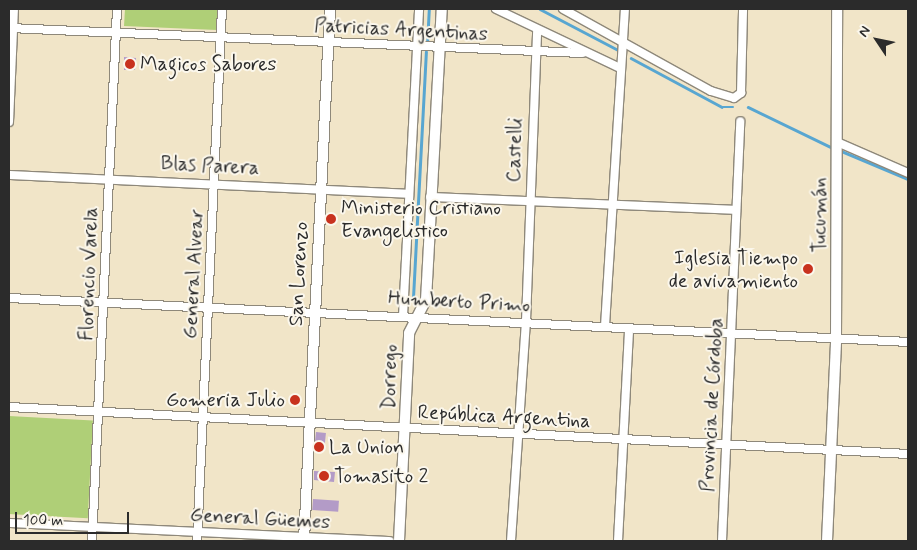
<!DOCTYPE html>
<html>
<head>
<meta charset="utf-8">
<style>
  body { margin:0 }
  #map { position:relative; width:917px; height:550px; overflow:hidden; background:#f1e5c8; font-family:Mynerve,sans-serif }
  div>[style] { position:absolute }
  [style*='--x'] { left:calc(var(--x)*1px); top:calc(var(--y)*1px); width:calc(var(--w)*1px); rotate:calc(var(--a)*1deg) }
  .green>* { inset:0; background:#afcf77; transform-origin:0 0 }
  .stream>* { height:2.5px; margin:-1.25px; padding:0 1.25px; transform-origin:1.25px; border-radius:1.25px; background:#58a6d1 }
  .building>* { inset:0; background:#b39bc7; transform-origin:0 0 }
  .roads { filter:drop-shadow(1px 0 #8e887a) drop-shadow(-1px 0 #8e887a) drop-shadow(0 1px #8e887a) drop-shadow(0 -1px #8e887a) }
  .minor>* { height:8px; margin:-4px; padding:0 4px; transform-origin:4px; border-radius:4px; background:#fff }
  .tertiary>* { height:10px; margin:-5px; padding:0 5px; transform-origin:5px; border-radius:5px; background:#fff }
  .dots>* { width:14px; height:14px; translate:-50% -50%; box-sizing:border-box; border:2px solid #fbf7ec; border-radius:50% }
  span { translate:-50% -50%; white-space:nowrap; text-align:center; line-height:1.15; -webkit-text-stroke:4px #fbf7ec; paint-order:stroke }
  .street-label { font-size:20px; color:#2b2b2b }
  .poi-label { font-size:20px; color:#2b2b2b }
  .left { translate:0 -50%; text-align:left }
  .right { translate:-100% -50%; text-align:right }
  .frame { position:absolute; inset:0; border:10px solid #2b2b2b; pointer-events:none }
  .north { position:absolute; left:852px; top:15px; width:50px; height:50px; -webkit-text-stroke:4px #fbf7ec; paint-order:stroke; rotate:304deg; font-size:14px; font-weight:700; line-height:20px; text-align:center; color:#2b2b2b }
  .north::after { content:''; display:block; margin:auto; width:18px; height:22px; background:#2b2b2b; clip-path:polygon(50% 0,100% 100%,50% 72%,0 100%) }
  .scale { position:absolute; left:15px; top:512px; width:114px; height:22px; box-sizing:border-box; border:2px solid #2b2b2b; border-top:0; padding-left:6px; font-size:15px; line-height:18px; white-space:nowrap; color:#2b2b2b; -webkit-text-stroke:4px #fbf7ec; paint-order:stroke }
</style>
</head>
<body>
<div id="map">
  <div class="green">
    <div style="clip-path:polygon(125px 9px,218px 9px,217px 30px,124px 26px)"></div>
    <div style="left:9px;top:416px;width:84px;height:98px;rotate:3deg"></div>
  </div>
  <div class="stream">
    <div style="--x:540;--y:9;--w:90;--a:27.7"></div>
    <div style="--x:427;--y:44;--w:35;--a:-87"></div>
    <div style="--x:631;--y:58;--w:103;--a:28.3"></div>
    <div style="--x:722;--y:107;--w:11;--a:0"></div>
    <div style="--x:748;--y:107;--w:94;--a:25.8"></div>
    <div style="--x:841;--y:151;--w:73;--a:22.7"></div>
    <div style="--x:413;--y:298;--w:246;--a:-87"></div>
  </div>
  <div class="building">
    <div style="clip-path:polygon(124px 57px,136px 58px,135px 70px,124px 70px)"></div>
    <div style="left:316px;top:432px;width:10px;height:19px;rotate:6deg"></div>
    <div style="clip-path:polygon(314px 471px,335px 472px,334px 482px,314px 480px)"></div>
    <div style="left:313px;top:499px;width:26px;height:11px;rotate:4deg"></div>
  </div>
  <div class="roads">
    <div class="minor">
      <div style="--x:496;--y:9;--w:137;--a:25.4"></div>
      <div style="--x:563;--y:9;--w:169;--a:29"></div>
      <div style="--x:711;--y:91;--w:24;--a:17"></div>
      <div style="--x:734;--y:98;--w:9;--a:-36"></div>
      <div style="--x:741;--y:93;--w:84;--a:-88.6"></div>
      <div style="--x:9;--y:28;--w:574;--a:2.5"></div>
      <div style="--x:9;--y:122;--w:113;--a:-87.5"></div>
      <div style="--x:837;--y:142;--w:77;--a:23.6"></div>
      <div style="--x:9;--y:175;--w:400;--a:2.7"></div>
      <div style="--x:430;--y:197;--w:305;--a:2.4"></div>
      <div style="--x:9;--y:298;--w:900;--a:2.8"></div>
      <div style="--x:403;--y:316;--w:307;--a:-87"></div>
      <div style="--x:605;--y:326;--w:318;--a:-86.4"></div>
      <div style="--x:9;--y:407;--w:900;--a:2.99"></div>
      <div style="--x:9;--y:523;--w:381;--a:2.7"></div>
      <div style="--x:92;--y:541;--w:533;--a:-87.31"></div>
      <div style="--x:197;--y:541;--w:533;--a:-87.31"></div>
      <div style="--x:511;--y:541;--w:221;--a:-86.1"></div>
      <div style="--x:526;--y:321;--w:291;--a:-87.8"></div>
      <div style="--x:618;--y:541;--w:213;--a:-87"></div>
      <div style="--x:722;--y:541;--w:420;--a:-87.5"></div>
    </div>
    <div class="tertiary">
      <div style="--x:304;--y:541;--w:533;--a:-87.2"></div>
      <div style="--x:399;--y:541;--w:208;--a:-87.2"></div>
      <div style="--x:409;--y:333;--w:37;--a:-63"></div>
      <div style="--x:426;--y:300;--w:291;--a:-86.9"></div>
      <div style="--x:827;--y:541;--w:202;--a:-87.4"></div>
      <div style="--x:836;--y:339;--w:330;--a:-89.8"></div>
    </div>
  </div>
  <div class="dots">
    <div style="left:130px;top:64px;background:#c8321e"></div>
    <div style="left:331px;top:219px;background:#c8321e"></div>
    <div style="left:808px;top:269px;background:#c8321e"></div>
    <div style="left:295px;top:400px;background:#c8321e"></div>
    <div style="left:319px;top:447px;background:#c8321e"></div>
    <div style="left:324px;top:476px;background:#c8321e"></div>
  </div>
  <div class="street-label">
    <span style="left:401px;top:30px;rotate:3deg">Patricias Argentinas</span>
    <span style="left:515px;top:150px;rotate:-88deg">Castelli</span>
    <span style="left:210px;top:166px;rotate:3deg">Blas Parera</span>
    <span style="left:820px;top:215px;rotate:-90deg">Tucumán</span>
    <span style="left:89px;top:274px;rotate:-88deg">Florencio Varela</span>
    <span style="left:194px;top:274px;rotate:-87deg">General Alvear</span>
    <span style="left:299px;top:274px;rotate:-87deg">San Lorenzo</span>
    <span style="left:459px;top:302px;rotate:3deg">Humberto Primo</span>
    <span style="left:390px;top:377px;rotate:-88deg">Dorrego</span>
    <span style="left:712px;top:405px;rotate:-87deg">Provincia de Córdoba</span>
    <span style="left:504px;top:417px;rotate:3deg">República Argentina</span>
    <span style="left:260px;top:519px;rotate:3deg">General Güemes</span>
  </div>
  <div class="poi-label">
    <span class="left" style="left:140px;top:64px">Magicos Sabores</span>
    <span class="left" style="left:341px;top:220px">Ministerio Cristiano<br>Evangelistico</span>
    <span class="right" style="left:798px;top:270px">Iglesia Tiempo<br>de avivamiento</span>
    <span class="right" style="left:285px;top:400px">Gomeria Julio</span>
    <span class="left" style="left:329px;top:447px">La Union</span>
    <span class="left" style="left:334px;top:476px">Tomasito 2</span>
  </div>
  <div class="frame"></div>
  <div class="north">N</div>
  <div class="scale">100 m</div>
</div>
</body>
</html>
